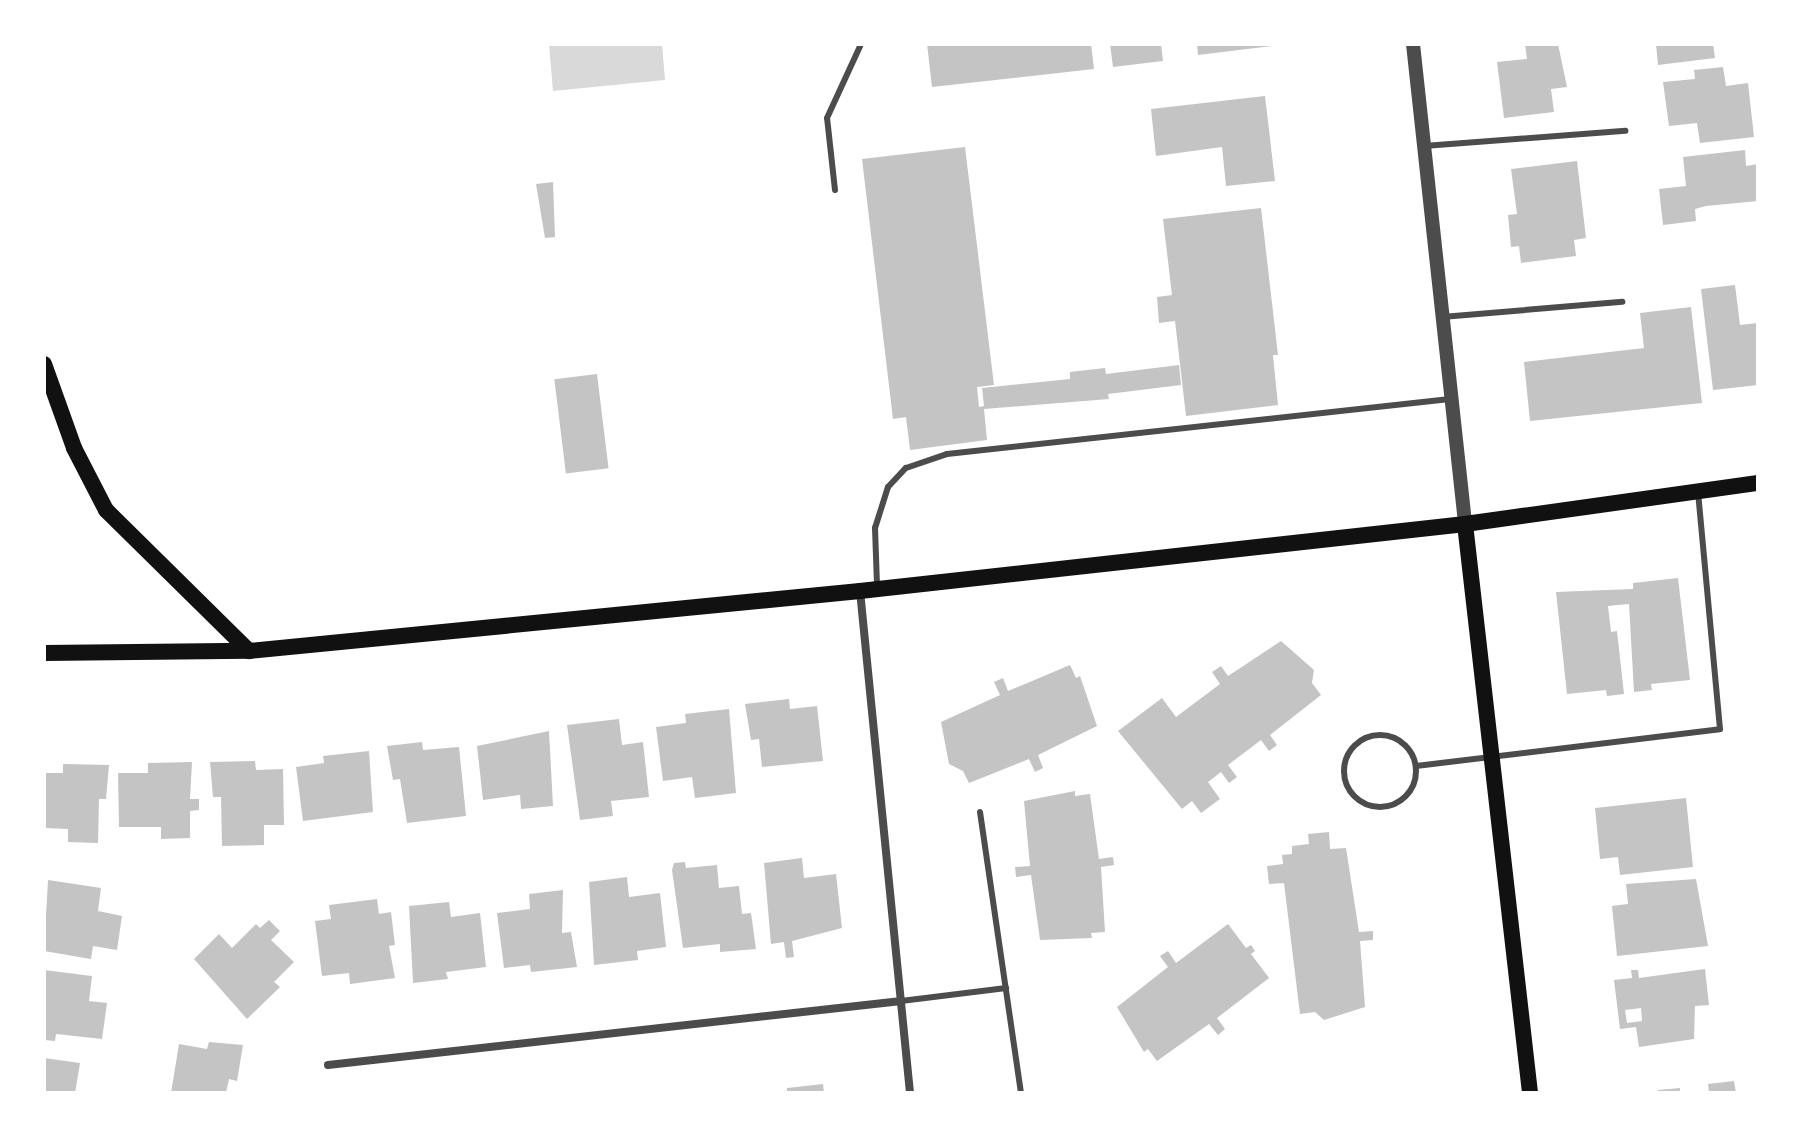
<!DOCTYPE html>
<html>
<head>
<meta charset="utf-8">
<style>
  body { margin:0 }
  #map { position:relative; width:1802px; height:1137px; overflow:hidden; background:#fff; font-family:Lato,sans-serif }
  div>[style] { position:absolute }
  [style*='--x'] { left:calc(var(--x)*1px); top:calc(var(--y)*1px); width:calc(var(--w)*1px); rotate:calc(var(--a)*1deg) }
  .water>* { inset:0; background:#d9d9d9 }
  .building>* { inset:0; background:#c4c4c4; transform-origin:0 0 }
  .service>* { height:6px; margin:-3px; padding:0 3px; transform-origin:3px; border-radius:3px; background:#4c4c4c }
  .service>.ring { margin:-3px; padding:0; box-sizing:content-box; background:none; border:6px solid #4c4c4c; border-radius:50% }
  .minor>* { height:8px; margin:-4px; padding:0 4px; transform-origin:4px; border-radius:4px; background:#4c4c4c }
  .tertiary>* { height:14px; margin:-7px; padding:0 7px; transform-origin:7px; border-radius:7px; background:#4c4c4c }
  .secondary>* { height:16px; margin:-8px; padding:0 8px; transform-origin:8px; border-radius:8px; background:#111 }
  span { translate:-50% -50%; white-space:nowrap; text-align:center; line-height:1.15; -webkit-text-stroke:8px #fff; paint-order:stroke }
  .frame { position:absolute; inset:0; border:46px solid #fff; pointer-events:none }
</style>
</head>
<body>
<div id="map">
  <div class="water">
    <div style="clip-path:polygon(549px 44px,662px 44px,665px 80px,553px 91px)"></div>
  </div>
  <div class="building">
    <div style="clip-path:polygon(927px 44px,1091px 44px,1094px 69px,932px 87px)"></div>
    <div style="clip-path:polygon(1110px 44px,1161px 44px,1163px 61px,1113px 67px)"></div>
    <div style="clip-path:polygon(1197px 44px,1273px 44px,1273px 46px,1198px 55px)"></div>
    <div style="clip-path:polygon(1525px 44px,1558px 44px,1567px 87px,1551px 89px,1554px 112px,1504px 118px,1497px 62px,1527px 59px)"></div>
    <div style="clip-path:polygon(1656px 44px,1713px 44px,1715px 58px,1658px 65px)"></div>
    <div style="clip-path:polygon(1723px 67px,1726px 86px,1748px 83px,1754px 137px,1700px 143px,1697px 123px,1669px 126px,1663px 82px,1695px 79px,1694px 70px)"></div>
    <div style="clip-path:polygon(1265px 96px,1275px 181px,1226px 186px,1222px 147px,1156px 156px,1151px 109px)"></div>
    <div style="clip-path:polygon(965px 147px,994px 385px,977px 387px,979px 407px,984px 406px,982px 388px,1070px 379px,1070px 372px,1105px 368px,1106px 374px,1179px 365px,1181px 385px,1108px 394px,1109px 399px,984px 409px,987px 440px,910px 450px,906px 417px,893px 419px,862px 159px)"></div>
    <div style="clip-path:polygon(1745px 150px,1746px 166px,1758px 164px,1758px 201px,1706px 206px,1695px 209px,1696px 221px,1663px 225px,1659px 189px,1686px 186px,1683px 157px)"></div>
    <div style="clip-path:polygon(1577px 161px,1586px 238px,1574px 240px,1576px 256px,1521px 263px,1519px 246px,1511px 247px,1508px 215px,1517px 214px,1511px 169px)"></div>
    <div style="clip-path:polygon(553px 182px,555px 237px,545px 238px,536px 184px)"></div>
    <div style="clip-path:polygon(1261px 208px,1278px 355px,1273px 355px,1278px 405px,1186px 416px,1175px 321px,1159px 323px,1157px 297px,1172px 295px,1163px 219px)"></div>
    <div style="clip-path:polygon(1735px 285px,1740px 325px,1758px 323px,1758px 385px,1713px 390px,1701px 289px)"></div>
    <div style="clip-path:polygon(1691px 307px,1702px 403px,1530px 421px,1524px 362px,1644px 348px,1640px 313px)"></div>
    <div style="left:597px;top:374px;width:95px;height:43px;rotate:83deg"></div>
    <div style="clip-path:polygon(1678px 578px,1690px 680px,1651px 684px,1652px 690px,1634px 692px,1629px 604px,1608px 606px,1611px 632px,1617px 631px,1624px 694px,1607px 696px,1606px 690px,1567px 694px,1556px 592px,1633px 589px,1633px 583px)"></div>
    <div style="clip-path:polygon(1281px 641px,1314px 670px,1312px 683px,1321px 695px,1270px 735px,1277px 745px,1269px 751px,1261px 740px,1228px 765px,1237px 777px,1229px 783px,1221px 772px,1208px 782px,1220px 799px,1201px 813px,1192px 801px,1182px 809px,1118px 731px,1162px 698px,1176px 717px,1220px 684px,1212px 672px,1221px 666px,1228px 676px)"></div>
    <div style="clip-path:polygon(1070px 665px,1076px 678px,1080px 676px,1097px 726px,1038px 755px,1043px 768px,1035px 772px,1029px 759px,969px 783px,963px 771px,949px 764px,941px 722px,1000px 695px,994px 682px,1003px 678px,1008px 691px)"></div>
    <div style="clip-path:polygon(789px 699px,790px 709px,817px 706px,823px 761px,762px 767px,759px 739px,751px 740px,745px 704px)"></div>
    <div style="clip-path:polygon(729px 709px,736px 793px,695px 798px,692px 777px,663px 781px,656px 727px,686px 723px,685px 714px)"></div>
    <div style="clip-path:polygon(619px 719px,622px 745px,643px 742px,649px 797px,611px 801px,613px 816px,580px 820px,567px 725px)"></div>
    <div style="clip-path:polygon(549px 731px,553px 806px,521px 809px,520px 795px,483px 800px,477px 746px)"></div>
    <div style="clip-path:polygon(422px 742px,423px 750px,459px 747px,466px 816px,407px 823px,400px 779px,393px 780px,387px 746px)"></div>
    <div style="clip-path:polygon(369px 751px,373px 812px,303px 821px,296px 767px,324px 763px,323px 756px)"></div>
    <div style="clip-path:polygon(255px 761px,256px 770px,283px 769px,284px 825px,264px 825px,264px 845px,222px 846px,221px 797px,213px 797px,210px 762px)"></div>
    <div style="clip-path:polygon(192px 762px,190px 799px,199px 799px,199px 810px,190px 811px,190px 838px,161px 839px,161px 827px,119px 827px,118px 773px,148px 773px,148px 763px)"></div>
    <div style="clip-path:polygon(63px 764px,109px 765px,106px 799px,99px 799px,98px 843px,68px 842px,68px 829px,44px 828px,44px 773px,63px 773px)"></div>
    <div style="clip-path:polygon(1075px 791px,1075px 796px,1090px 794px,1099px 859px,1113px 857px,1114px 865px,1101px 867px,1105px 932px,1091px 933px,1092px 938px,1040px 940px,1031px 875px,1016px 877px,1015px 867px,1030px 866px,1024px 801px)"></div>
    <div style="clip-path:polygon(1686px 798px,1693px 867px,1620px 875px,1618px 857px,1600px 859px,1595px 808px)"></div>
    <div style="clip-path:polygon(1329px 832px,1330px 849px,1346px 848px,1359px 932px,1373px 931px,1373px 940px,1360px 941px,1365px 1007px,1324px 1020px,1315px 1012px,1300px 1014px,1284px 883px,1269px 884px,1267px 866px,1283px 864px,1282px 855px,1292px 854px,1292px 846px,1309px 844px,1308px 834px)"></div>
    <div style="clip-path:polygon(802px 858px,804px 878px,836px 874px,842px 928px,792px 941px,794px 957px,786px 958px,784px 942px,771px 944px,764px 863px)"></div>
    <div style="clip-path:polygon(685px 862px,686px 868px,717px 865px,719px 888px,739px 886px,742px 914px,751px 913px,756px 949px,720px 952px,720px 944px,683px 948px,672px 870px,674px 863px)"></div>
    <div style="clip-path:polygon(627px 877px,629px 897px,660px 893px,666px 947px,637px 951px,638px 960px,594px 965px,589px 882px)"></div>
    <div style="clip-path:polygon(1696px 879px,1708px 946px,1617px 956px,1612px 906px,1628px 904px,1626px 884px)"></div>
    <div style="clip-path:polygon(48px 880px,101px 888px,98px 911px,122px 916px,117px 950px,93px 946px,91px 959px,44px 951px)"></div>
    <div style="clip-path:polygon(563px 890px,562px 933px,571px 932px,577px 967px,531px 972px,530px 965px,504px 968px,497px 913px,530px 909px,529px 894px)"></div>
    <div style="clip-path:polygon(377px 899px,379px 914px,391px 912px,395px 945px,389px 946px,395px 978px,350px 984px,349px 973px,322px 976px,315px 921px,331px 919px,329px 905px)"></div>
    <div style="clip-path:polygon(449px 902px,451px 917px,480px 913px,486px 967px,446px 972px,448px 979px,413px 983px,409px 906px)"></div>
    <div style="clip-path:polygon(269px 920px,280px 931px,271px 940px,294px 962px,274px 982px,280px 987px,247px 1019px,194px 959px,219px 934px,232px 948px,256px 924px,260px 928px)"></div>
    <div style="clip-path:polygon(1228px 924px,1246px 948px,1251px 945px,1255px 951px,1251px 954px,1269px 978px,1217px 1018px,1225px 1029px,1218px 1035px,1209px 1024px,1157px 1061px,1148px 1049px,1144px 1052px,1117px 1007px,1168px 967px,1160px 956px,1168px 951px,1176px 963px)"></div>
    <div style="clip-path:polygon(evenodd,1705px 969px,1709px 1005px,1695px 1006px,1694px 1039px,1639px 1047px,1636px 1027px,1620px 1029px,1614px 980px,1632px 978px,1631px 970px,1638px 970px,1639px 978px,1705px 969px,1641px 1008px,1642px 1021px,1627px 1023px,1625px 1010px,1641px 1008px)"></div>
    <div style="clip-path:polygon(44px 970px,92px 976px,89px 1001px,107px 1003px,102px 1039px,56px 1034px,55px 1041px,44px 1040px)"></div>
    <div style="clip-path:polygon(209px 1042px,243px 1045px,237px 1081px,229px 1079px,226px 1093px,171px 1093px,179px 1044px,207px 1049px)"></div>
    <div style="clip-path:polygon(44px 1058px,80px 1063px,75px 1093px,44px 1093px)"></div>
    <div style="clip-path:polygon(1734px 1081px,1736px 1093px,1709px 1093px,1708px 1084px)"></div>
    <div style="clip-path:polygon(823px 1084px,824px 1093px,787px 1093px,787px 1088px)"></div>
    <div style="clip-path:polygon(1680px 1088px,1680px 1093px,1658px 1093px,1658px 1090px)"></div>
  </div>
  <div class="service">
    <div style="--x:1424;--y:146;--w:202;--a:-4.3"></div>
    <div style="--x:835;--y:190;--w:72;--a:-96.3"></div>
    <div style="--x:827;--y:118;--w:81;--a:-65.3"></div>
    <div style="--x:1442;--y:317;--w:181;--a:-4.8"></div>
    <div style="--x:877;--y:585;--w:57;--a:-92"></div>
    <div style="--x:875;--y:528;--w:43;--a:-72.4"></div>
    <div style="--x:888;--y:487;--w:26;--a:-47"></div>
    <div style="--x:906;--y:468;--w:43;--a:-18.9"></div>
    <div style="--x:947;--y:454;--w:506;--a:-6.24"></div>
    <div class="ring" style="left:1344px;top:735px;width:66px;height:66px"></div>
    <div style="--x:1416;--y:766;--w:306;--a:-6.9"></div>
    <div style="--x:1720;--y:729;--w:239;--a:-95.3"></div>
    <div style="--x:980;--y:812;--w:284;--a:81.7"></div>
    <div style="--x:901;--y:1001;--w:106;--a:-7.1"></div>
  </div>
  <div class="minor">
    <div style="--x:860;--y:591;--w:504;--a:84.31"></div>
    <div style="--x:328;--y:1065;--w:577;--a:-6.37"></div>
  </div>
  <div class="tertiary">
    <div style="--x:1413;--y:44;--w:483;--a:83.8"></div>
  </div>
  <div class="secondary">
    <div style="--x:44;--y:364;--w:89;--a:70.3"></div>
    <div style="--x:74;--y:448;--w:70;--a:62.7"></div>
    <div style="--x:106;--y:510;--w:201;--a:44.6"></div>
    <div style="--x:1465;--y:524;--w:573;--a:83.48"></div>
    <div style="--x:44;--y:653;--w:205;--a:-0.6"></div>
    <div style="--x:249;--y:651;--w:614;--a:-5.61"></div>
    <div style="--x:860;--y:591;--w:609;--a:-6.32"></div>
    <div style="--x:1465;--y:524;--w:296;--a:-8"></div>
  </div>
  <div class="frame"></div>
</div>
</body>
</html>
